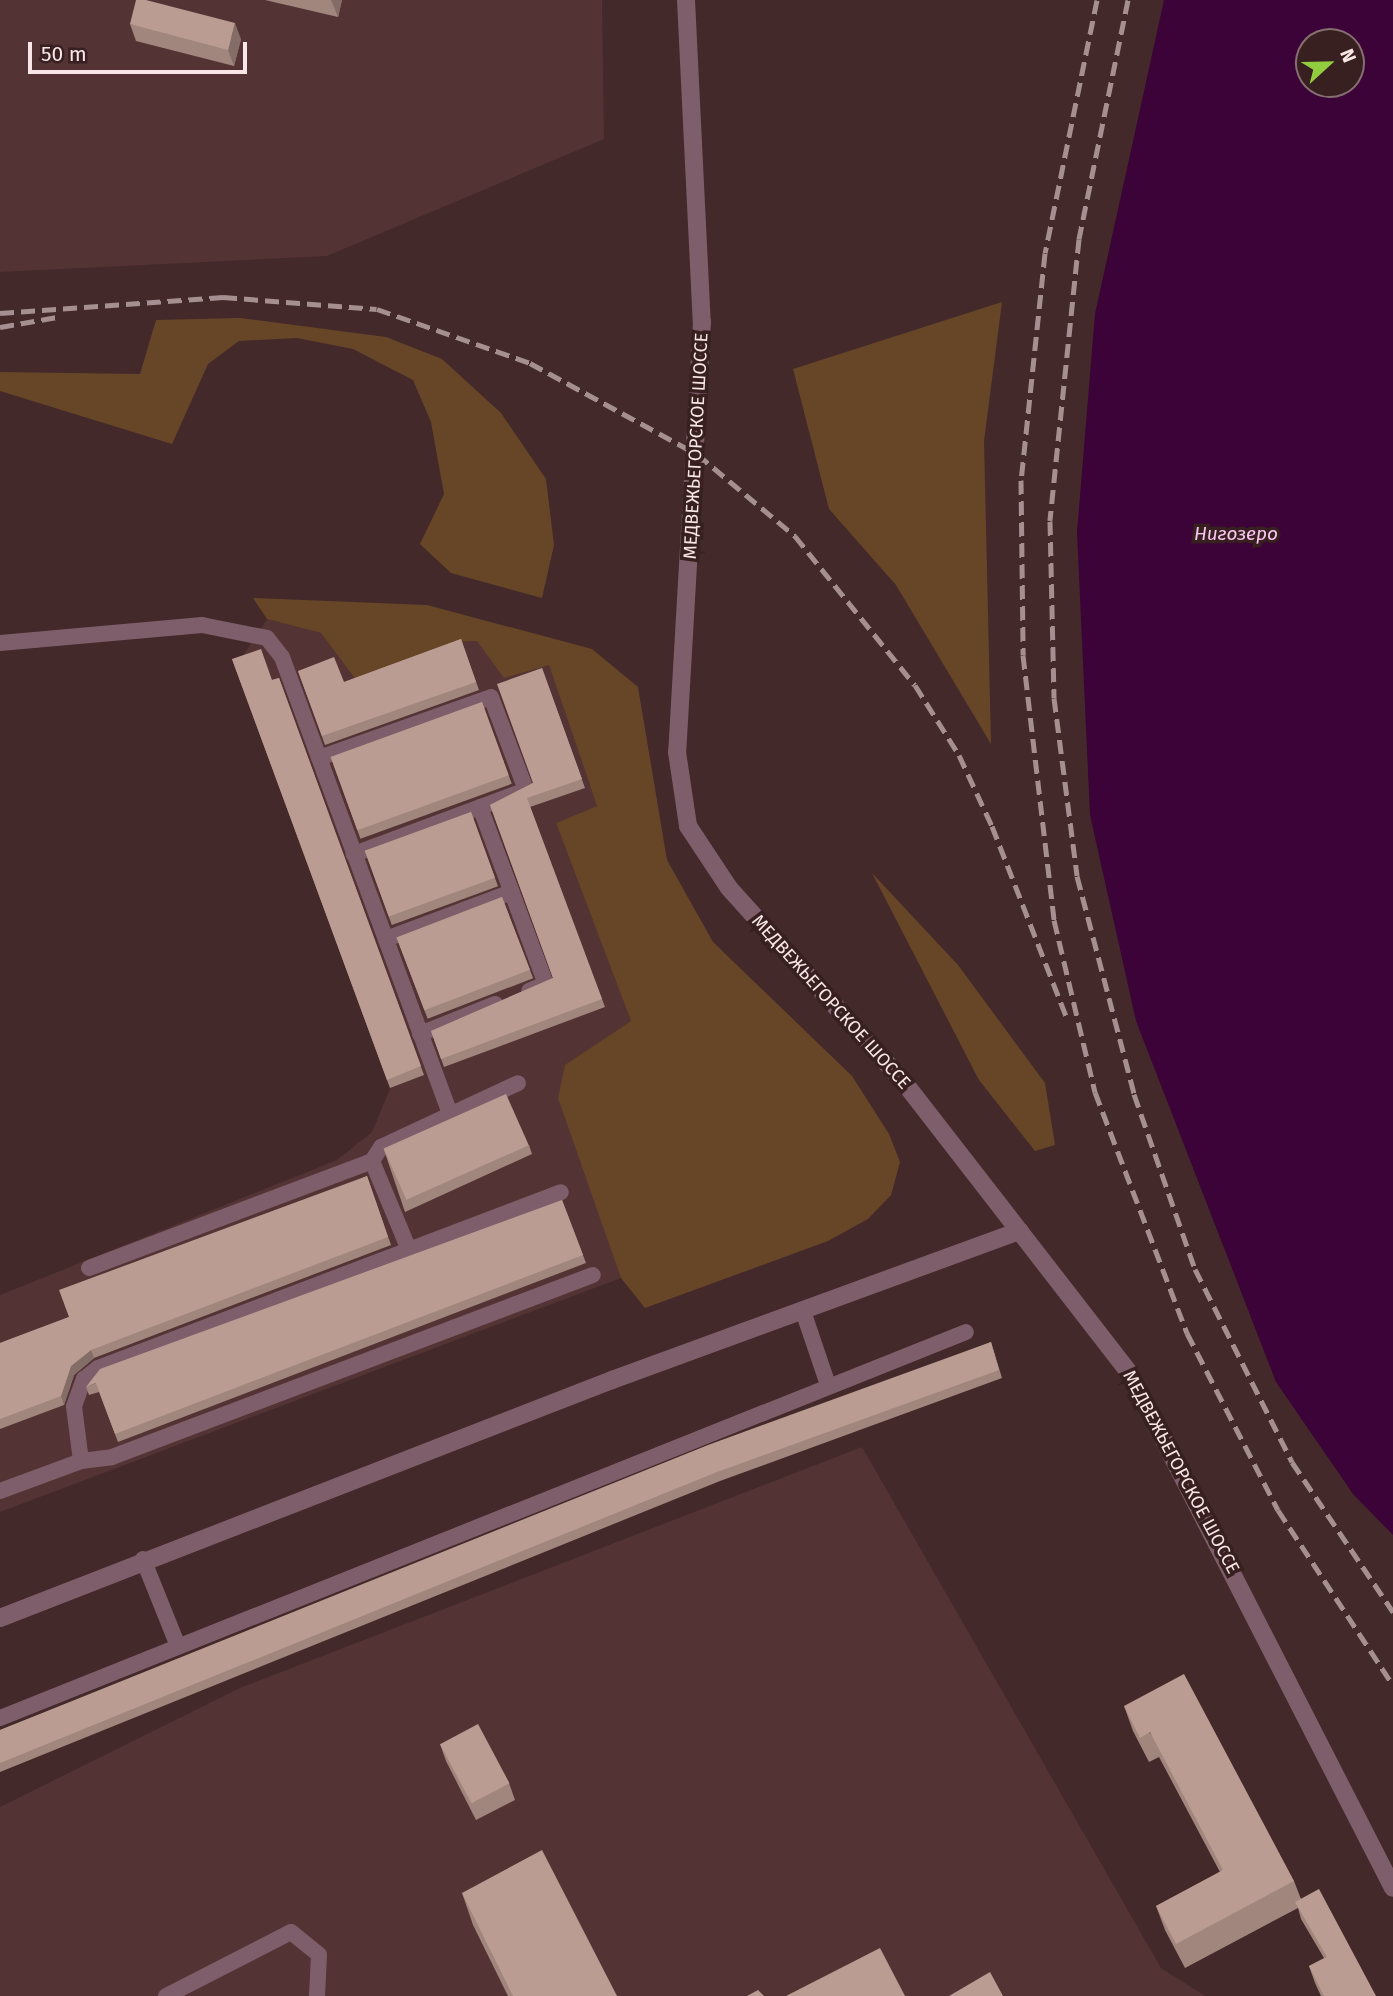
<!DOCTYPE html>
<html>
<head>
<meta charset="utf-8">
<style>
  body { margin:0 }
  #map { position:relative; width:1393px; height:1996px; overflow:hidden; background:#43292a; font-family:"Fira Sans",sans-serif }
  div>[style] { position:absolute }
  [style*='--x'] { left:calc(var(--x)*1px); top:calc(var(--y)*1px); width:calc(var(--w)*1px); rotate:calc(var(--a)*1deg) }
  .built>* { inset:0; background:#543334 }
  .green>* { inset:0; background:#674628 }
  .water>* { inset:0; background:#3b0337 }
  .service>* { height:16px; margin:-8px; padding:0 8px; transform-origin:8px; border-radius:8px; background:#7f5e6b }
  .tertiary>* { height:18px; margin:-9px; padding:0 9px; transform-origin:9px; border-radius:9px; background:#7f5e6b }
  .rail>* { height:5px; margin-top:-2.5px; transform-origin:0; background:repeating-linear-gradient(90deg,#a58f90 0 14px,transparent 0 21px) }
  .wall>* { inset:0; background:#a1867e; transform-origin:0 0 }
  .shaded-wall>* { inset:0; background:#836d66 }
  .building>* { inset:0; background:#bb9c92; transform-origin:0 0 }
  span { translate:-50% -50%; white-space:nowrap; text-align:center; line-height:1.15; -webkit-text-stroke:7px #381f20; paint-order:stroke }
  .street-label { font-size:18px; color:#f9e7e7 }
  .water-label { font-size:19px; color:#f9c5f1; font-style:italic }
  .north { position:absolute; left:1295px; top:28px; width:70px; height:70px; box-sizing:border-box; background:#381f20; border:2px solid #856f70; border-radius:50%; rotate:68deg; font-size:19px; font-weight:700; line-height:28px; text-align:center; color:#f9e7e7 }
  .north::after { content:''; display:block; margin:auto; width:24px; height:32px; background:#92cd3f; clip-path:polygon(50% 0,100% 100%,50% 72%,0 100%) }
  .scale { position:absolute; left:28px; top:42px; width:219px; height:32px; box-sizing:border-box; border:4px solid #f9e7e7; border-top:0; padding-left:9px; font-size:21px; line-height:24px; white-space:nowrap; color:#f9e7e7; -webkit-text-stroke:5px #381f20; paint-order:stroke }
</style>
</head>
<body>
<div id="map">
  <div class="built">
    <div style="clip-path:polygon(0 0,602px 0,604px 139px,327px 256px,0 272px)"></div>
    <div style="clip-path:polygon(267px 619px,321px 633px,356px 680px,458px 642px,477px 641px,549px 665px,597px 806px,556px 823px,631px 1021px,566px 1065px,621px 1278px,0 1512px,0 1295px,337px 1160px,372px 1132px,390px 1089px,235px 668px)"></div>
    <div style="clip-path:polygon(862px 1447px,1161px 1968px,1205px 1996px,0 1996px,0 1807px,240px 1688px)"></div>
  </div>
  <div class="green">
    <div style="clip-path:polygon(1002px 302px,984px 441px,991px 744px,896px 585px,829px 509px,793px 369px)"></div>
    <div style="clip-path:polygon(240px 318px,386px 337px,442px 359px,501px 413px,546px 479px,554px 545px,542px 598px,451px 573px,420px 544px,444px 494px,431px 422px,413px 380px,353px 349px,297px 338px,239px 341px,208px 364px,172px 444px,0 391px,0 372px,140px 374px,156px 320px)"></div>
    <div style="clip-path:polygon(253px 598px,427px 605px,592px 649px,638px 687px,667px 860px,713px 942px,852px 1076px,889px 1134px,900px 1162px,891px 1195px,868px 1219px,828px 1241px,645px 1308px,621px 1278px,558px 1098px,565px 1065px,631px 1021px,556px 823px,597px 806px,549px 665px,504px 678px,477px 641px,458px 642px,356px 680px,321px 633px,267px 619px)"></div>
    <div style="clip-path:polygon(872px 873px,958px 965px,1045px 1083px,1055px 1145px,1035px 1151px,979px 1080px)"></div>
  </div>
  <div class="water">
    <div style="clip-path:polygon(evenodd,1164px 0,1393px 0,1393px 1535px,1353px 1494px,1276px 1382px,1136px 1021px,1090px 815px,1077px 532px,1095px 314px,1164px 0,1309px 42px,1351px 42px,1351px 84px,1309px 84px,1309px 42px)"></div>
  </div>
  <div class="service">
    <div style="--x:0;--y:643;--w:203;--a:-5.1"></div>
    <div style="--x:202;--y:625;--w:66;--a:11.3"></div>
    <div style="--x:267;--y:638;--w:24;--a:52"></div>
    <div style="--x:282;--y:657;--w:487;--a:69.8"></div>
    <div style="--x:319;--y:758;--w:182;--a:-19.5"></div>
    <div style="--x:491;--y:697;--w:99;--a:69.4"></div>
    <div style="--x:526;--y:790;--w:184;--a:159.6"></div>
    <div style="--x:480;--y:807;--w:189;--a:69.6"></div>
    <div style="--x:546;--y:984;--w:18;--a:158"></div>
    <div style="--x:386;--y:939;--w:134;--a:-20.5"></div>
    <div style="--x:420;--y:1034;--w:81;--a:-21.8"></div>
    <div style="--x:372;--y:1161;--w:17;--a:-57"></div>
    <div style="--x:381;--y:1147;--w:151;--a:-25"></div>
    <div style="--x:89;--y:1268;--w:303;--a:-20.7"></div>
    <div style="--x:372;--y:1161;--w:96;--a:67.4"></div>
    <div style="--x:804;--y:1314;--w:75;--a:71.3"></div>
    <div style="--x:81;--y:1461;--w:55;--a:-97.3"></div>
    <div style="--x:74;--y:1406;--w:29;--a:-70"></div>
    <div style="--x:84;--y:1379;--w:18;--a:-38"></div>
    <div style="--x:98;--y:1368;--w:495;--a:-20.8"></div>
    <div style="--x:0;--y:1491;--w:86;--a:-20.3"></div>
    <div style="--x:81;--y:1461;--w:31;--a:-7"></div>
    <div style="--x:112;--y:1457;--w:514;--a:-20.73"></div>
    <div style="--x:143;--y:1559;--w:94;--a:68.1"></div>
    <div style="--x:0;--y:1718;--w:1040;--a:-21.78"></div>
    <div style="--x:166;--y:1996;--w:140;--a:-27.1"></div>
    <div style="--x:291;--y:1932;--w:36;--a:39"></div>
    <div style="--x:319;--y:1955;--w:41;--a:92.8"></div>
  </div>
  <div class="tertiary">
    <div style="--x:686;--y:0;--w:322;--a:87.2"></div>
    <div style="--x:702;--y:322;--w:431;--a:93.3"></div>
    <div style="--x:677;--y:752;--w:75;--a:81.5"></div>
    <div style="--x:688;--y:826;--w:74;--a:56.5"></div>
    <div style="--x:729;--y:888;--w:260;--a:48"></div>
    <div style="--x:903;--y:1081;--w:371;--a:52.2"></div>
    <div style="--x:1130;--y:1374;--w:577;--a:62.9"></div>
    <div style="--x:0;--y:1618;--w:657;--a:-21.25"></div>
    <div style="--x:612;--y:1380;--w:434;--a:-20.1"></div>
  </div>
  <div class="rail">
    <div style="--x:1097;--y:0;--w:258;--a:101.6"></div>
    <div style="--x:1045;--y:253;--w:228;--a:96"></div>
    <div style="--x:1021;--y:480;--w:175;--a:89.3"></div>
    <div style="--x:1023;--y:655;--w:267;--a:83.3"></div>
    <div style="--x:1054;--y:920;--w:177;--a:76.6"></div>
    <div style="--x:1095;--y:1092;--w:258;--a:69.1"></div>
    <div style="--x:1187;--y:1333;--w:199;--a:62.8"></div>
    <div style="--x:1278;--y:1510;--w:209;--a:56.7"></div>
    <div style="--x:1128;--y:0;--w:244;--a:101.6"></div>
    <div style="--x:1079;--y:239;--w:283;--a:95.9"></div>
    <div style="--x:1050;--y:521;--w:177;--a:88.7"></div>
    <div style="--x:1054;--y:698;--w:179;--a:82.6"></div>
    <div style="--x:1077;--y:876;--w:225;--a:75.3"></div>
    <div style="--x:1134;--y:1094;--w:185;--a:70.8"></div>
    <div style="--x:1195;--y:1269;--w:216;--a:63.3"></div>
    <div style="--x:1292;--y:1462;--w:181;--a:56"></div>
    <div style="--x:0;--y:313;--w:224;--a:-4.1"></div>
    <div style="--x:223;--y:297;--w:154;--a:4.5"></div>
    <div style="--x:377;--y:309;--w:162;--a:19.4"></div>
    <div style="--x:530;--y:363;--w:190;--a:28.6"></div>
    <div style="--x:697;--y:454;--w:128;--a:39.9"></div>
    <div style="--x:795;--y:536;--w:191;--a:51.2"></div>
    <div style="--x:915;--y:685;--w:83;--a:57.8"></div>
    <div style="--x:959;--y:755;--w:78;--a:65.1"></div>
    <div style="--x:992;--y:826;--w:204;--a:68.7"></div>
    <div style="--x:0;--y:327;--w:58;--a:-10"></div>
  </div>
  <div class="wall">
    <div style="clip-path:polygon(265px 0,342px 0,338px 17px)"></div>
    <div style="clip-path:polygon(130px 24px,241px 39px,234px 66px,136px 41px)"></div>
    <div style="clip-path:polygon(461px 639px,479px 690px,325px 745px,298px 671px,344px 682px)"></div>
    <div style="clip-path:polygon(232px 659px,272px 680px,279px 678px,424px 1075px,390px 1088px)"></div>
    <div style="clip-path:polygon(542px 668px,585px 788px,530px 807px,605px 1007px,444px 1067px,431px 1031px,553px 978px,490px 805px,533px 783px)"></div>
    <div style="left:482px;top:702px;width:87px;height:161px;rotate:70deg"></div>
    <div style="left:471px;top:812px;width:79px;height:113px;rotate:70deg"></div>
    <div style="left:502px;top:897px;width:87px;height:113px;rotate:69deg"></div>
    <div style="clip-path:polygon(529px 1145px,532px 1154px,405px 1212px,384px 1150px)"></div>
    <div style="clip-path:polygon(367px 1176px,391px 1245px,94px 1358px,74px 1375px,64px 1405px,0 1429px,0 1343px,69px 1317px)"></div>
    <div style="clip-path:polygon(562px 1200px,586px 1263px,118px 1442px,99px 1392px,89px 1395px,86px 1387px)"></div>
    <div style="clip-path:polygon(991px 1342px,1002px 1378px,720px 1481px,0 1772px,0 1730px)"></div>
    <div style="clip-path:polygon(1124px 1706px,1294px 1881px,1301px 1899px,1376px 1996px,1321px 1996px,1315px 1983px,1309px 1966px,1324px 1958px,1301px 1919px,1298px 1908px,1185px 1968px,1165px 1930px,1156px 1906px,1220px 1872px,1159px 1757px,1149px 1762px,1133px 1731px)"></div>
    <div style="clip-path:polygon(440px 1744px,509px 1783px,515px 1800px,476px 1820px,446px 1761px)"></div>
    <div style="clip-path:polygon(462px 1893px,617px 1996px,508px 1996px,473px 1925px)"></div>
  </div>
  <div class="shaded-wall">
    <div style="clip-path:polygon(331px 0,342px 0,338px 17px)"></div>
    <div style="clip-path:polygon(235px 23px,241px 39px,234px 66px,228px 50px)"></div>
    <div style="clip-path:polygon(91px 1350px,94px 1358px,74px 1375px,64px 1405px,61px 1396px,71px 1366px)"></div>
  </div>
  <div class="building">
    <div style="clip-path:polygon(136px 0,146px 0,235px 23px,228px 50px,130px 24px)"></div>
    <div style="clip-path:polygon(461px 639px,476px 682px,322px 736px,298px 671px,334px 657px,344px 682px)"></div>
    <div style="clip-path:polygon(261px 649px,272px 680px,279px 678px,421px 1066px,387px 1080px,232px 659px)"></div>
    <div style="clip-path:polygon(542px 668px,582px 779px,527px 798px,602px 999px,441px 1059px,431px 1031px,553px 978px,490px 805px,533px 783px,497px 684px)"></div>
    <div style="left:482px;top:702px;width:78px;height:161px;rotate:70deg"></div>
    <div style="left:471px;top:812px;width:70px;height:113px;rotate:70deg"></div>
    <div style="left:502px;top:897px;width:78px;height:113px;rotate:69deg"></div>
    <div style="left:506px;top:1094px;width:56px;height:134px;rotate:66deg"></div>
    <div style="clip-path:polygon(367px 1176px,388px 1237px,91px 1350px,71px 1366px,61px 1396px,0 1419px,0 1343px,69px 1317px,59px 1290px)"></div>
    <div style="clip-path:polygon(562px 1200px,583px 1255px,115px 1434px,96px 1383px,86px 1387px,100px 1369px)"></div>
    <div style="clip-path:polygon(991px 1342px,999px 1370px,717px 1472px,0 1763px,0 1730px,708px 1445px)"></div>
    <div style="clip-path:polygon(1184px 1674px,1294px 1881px,1176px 1944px,1156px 1906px,1223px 1870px,1150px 1732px,1140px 1738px,1124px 1706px)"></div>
    <div style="left:478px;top:1724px;width:67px;height:43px;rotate:62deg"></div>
    <div style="clip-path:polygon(542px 1850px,617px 1996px,513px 1996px,462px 1893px)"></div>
    <div style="clip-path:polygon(1319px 1889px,1376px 1996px,1324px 1996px,1309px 1966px,1327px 1957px,1295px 1902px)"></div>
    <div style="clip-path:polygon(880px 1948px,905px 1996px,786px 1996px)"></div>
    <div style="clip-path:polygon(990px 1972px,1003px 1996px,949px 1996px)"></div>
    <div style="clip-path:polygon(758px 1990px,764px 1996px,747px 1996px)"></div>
  </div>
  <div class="street-label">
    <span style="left:696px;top:446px;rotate:-87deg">МЕДВЕЖЬЕГОРСКОЕ ШОССЕ</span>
    <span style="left:831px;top:1002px;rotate:48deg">МЕДВЕЖЬЕГОРСКОЕ ШОССЕ</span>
    <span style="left:1181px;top:1472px;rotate:62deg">МЕДВЕЖЬЕГОРСКОЕ ШОССЕ</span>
  </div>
  <div class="water-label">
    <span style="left:1236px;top:534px">Нигозеро</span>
  </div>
  <div class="north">N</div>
  <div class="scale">50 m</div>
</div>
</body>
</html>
